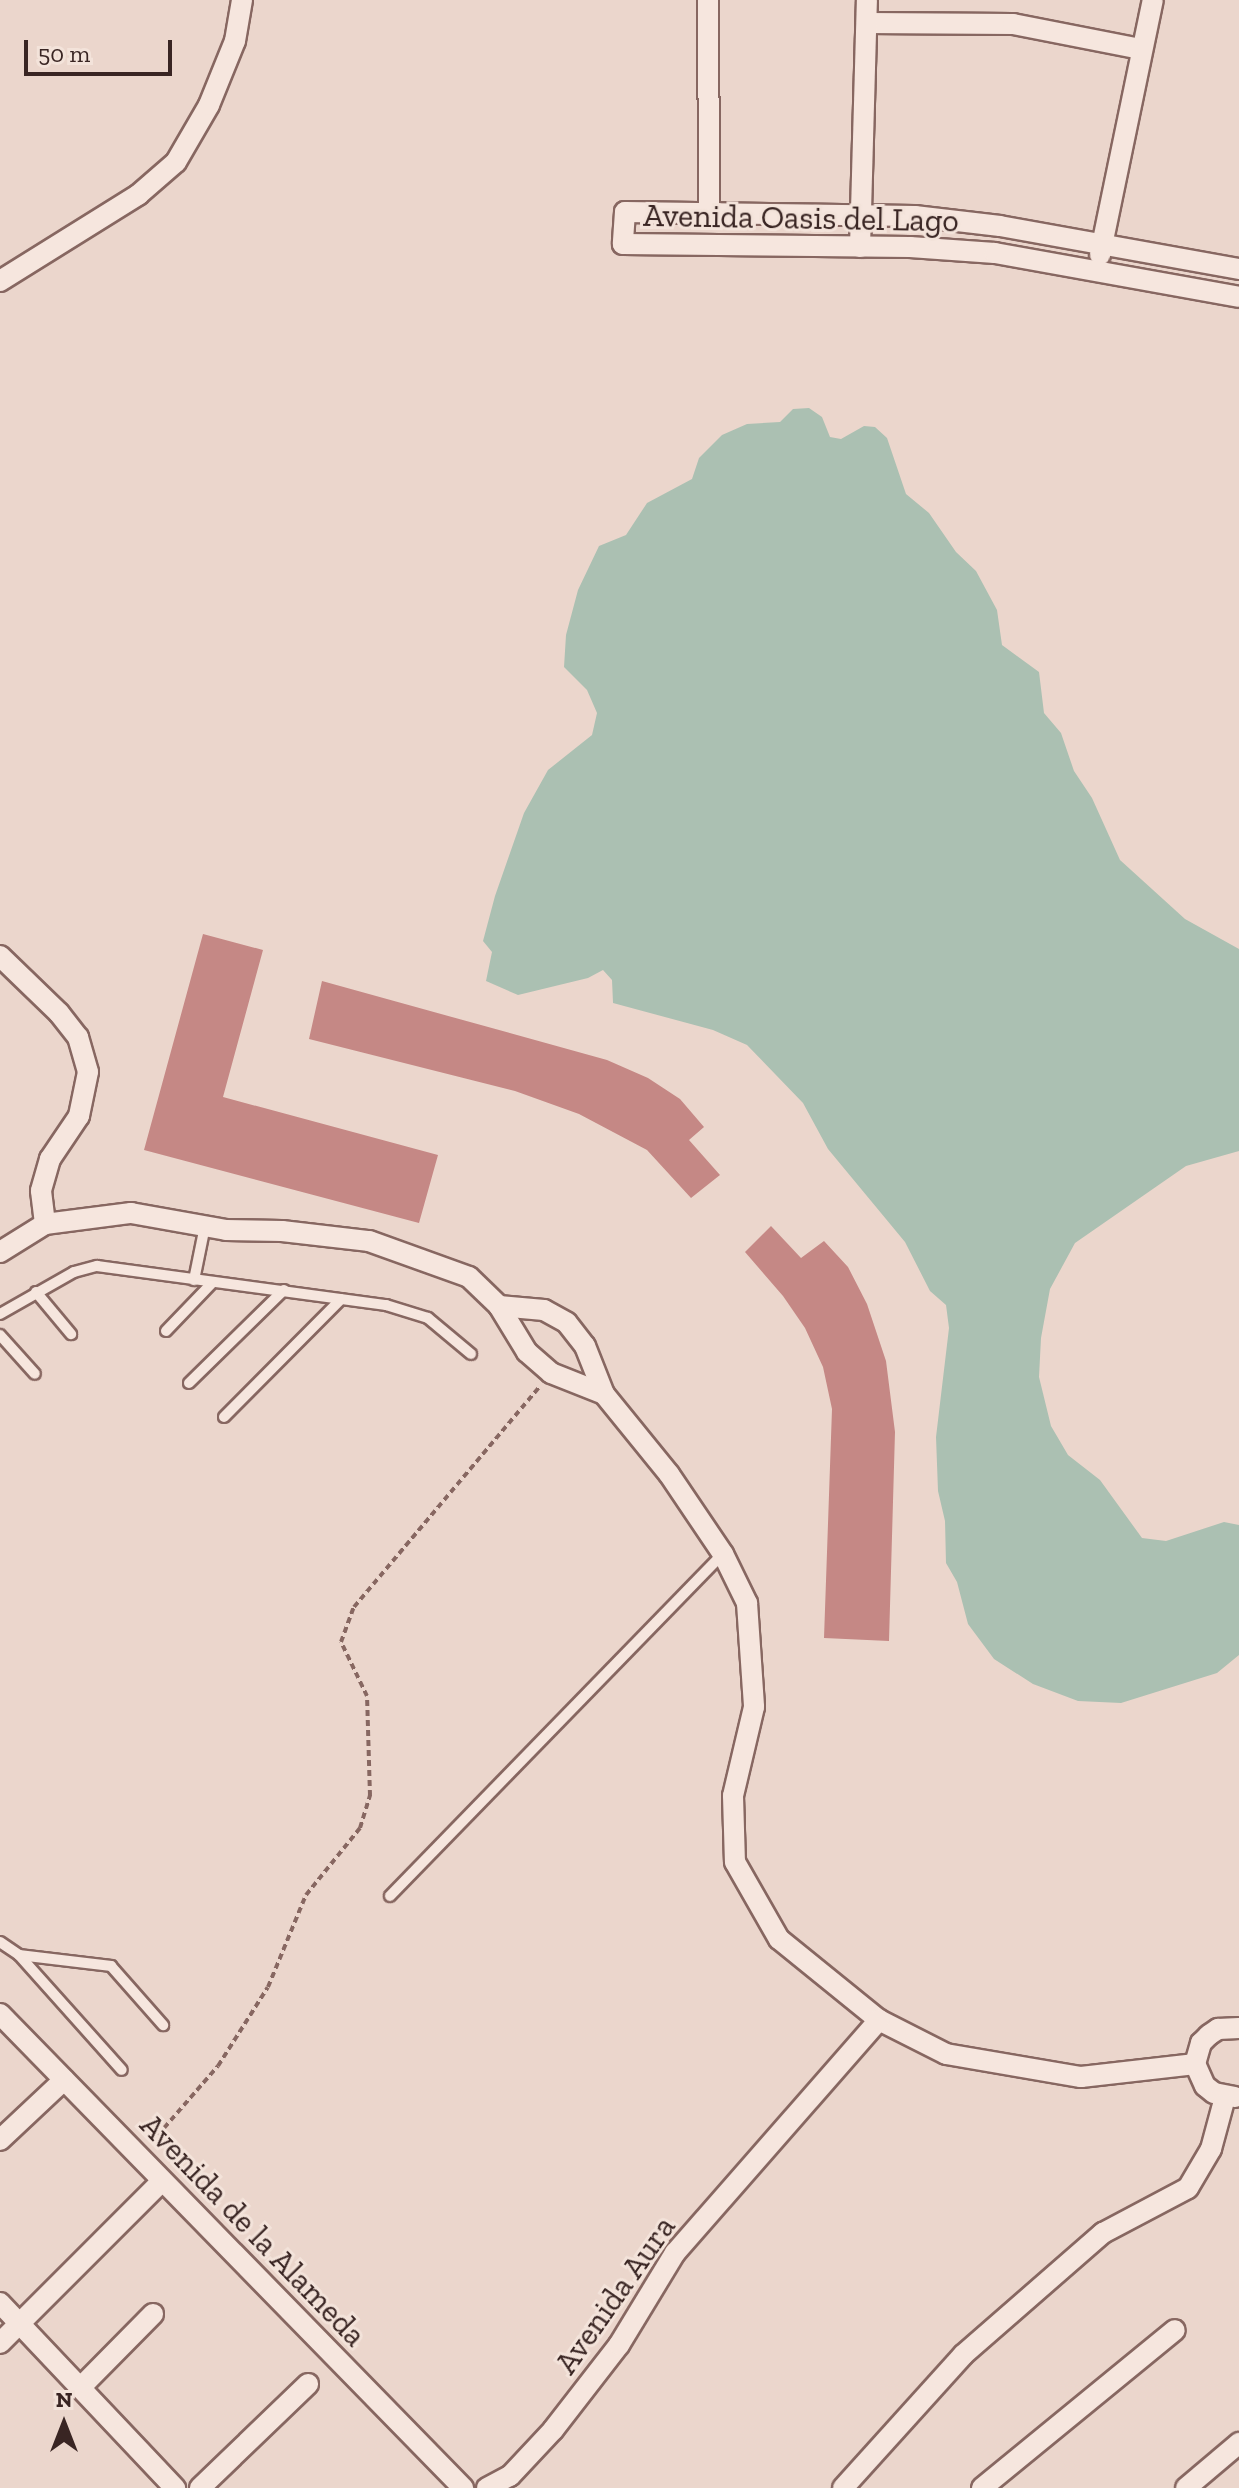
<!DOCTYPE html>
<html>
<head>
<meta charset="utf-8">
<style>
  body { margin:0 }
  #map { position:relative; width:1239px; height:2488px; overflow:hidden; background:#ebd6cc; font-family:"Zilla Slab",serif }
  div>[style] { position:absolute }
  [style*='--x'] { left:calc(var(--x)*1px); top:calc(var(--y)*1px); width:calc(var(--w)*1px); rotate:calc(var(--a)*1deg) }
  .water>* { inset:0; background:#abc0b2 }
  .building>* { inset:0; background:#c58885 }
  .path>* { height:4px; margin-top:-2px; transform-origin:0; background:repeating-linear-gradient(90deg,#876761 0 6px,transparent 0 10px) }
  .roads { filter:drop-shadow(2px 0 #876761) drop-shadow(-2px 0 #876761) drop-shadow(0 2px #876761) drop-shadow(0 -2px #876761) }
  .lane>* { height:10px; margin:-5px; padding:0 5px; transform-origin:5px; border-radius:5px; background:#f6e6de }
  .street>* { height:20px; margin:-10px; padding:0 10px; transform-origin:10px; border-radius:10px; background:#f6e6de }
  span { translate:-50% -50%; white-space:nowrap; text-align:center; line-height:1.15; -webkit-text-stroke:6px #f3e3da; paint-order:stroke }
  .street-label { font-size:32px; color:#392523 }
  .north { position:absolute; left:24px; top:2384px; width:80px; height:80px; -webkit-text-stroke:6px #f3e3da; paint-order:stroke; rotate:0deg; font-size:22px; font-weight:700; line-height:32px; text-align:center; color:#392523 }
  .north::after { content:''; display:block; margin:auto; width:28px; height:36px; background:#392523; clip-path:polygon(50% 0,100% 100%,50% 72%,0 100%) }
  .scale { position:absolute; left:24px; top:40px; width:148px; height:36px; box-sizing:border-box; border:4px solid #392523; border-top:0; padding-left:10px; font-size:24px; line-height:28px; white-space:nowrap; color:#392523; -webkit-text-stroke:6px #f3e3da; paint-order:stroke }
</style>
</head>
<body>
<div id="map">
  <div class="water">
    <div style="clip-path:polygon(809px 408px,822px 417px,830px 437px,841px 439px,864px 426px,875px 427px,887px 438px,906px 494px,929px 513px,956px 552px,976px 571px,997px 610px,1002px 645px,1039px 672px,1044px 713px,1061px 733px,1074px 771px,1092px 798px,1120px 860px,1185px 919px,1239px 949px,1239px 1151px,1186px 1166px,1075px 1243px,1050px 1289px,1041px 1338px,1039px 1377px,1051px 1426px,1068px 1455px,1100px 1480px,1142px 1538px,1166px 1541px,1224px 1522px,1239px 1525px,1239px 1655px,1217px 1673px,1121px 1703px,1078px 1701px,1033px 1684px,994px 1659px,968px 1624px,957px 1582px,946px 1563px,945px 1521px,938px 1491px,936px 1437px,949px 1328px,946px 1305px,930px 1291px,905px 1242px,828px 1149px,803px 1103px,747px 1045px,713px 1030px,613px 1003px,612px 980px,603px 970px,588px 978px,518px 995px,486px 981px,492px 952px,483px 941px,495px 896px,524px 813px,548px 770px,592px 735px,597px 713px,587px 690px,564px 667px,566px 635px,578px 590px,599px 546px,626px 535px,647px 503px,692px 479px,699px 458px,722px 435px,747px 424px,780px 422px,793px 409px)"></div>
  </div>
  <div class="building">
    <div style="clip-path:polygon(203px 934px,263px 950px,223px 1097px,438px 1155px,419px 1223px,144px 1150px)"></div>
    <div style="clip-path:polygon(322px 981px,607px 1060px,648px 1078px,680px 1099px,704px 1127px,689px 1140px,720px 1175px,691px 1198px,647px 1150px,579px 1114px,515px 1091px,309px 1039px)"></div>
    <div style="clip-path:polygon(771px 1226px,801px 1258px,824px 1241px,848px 1267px,867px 1304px,886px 1361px,895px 1432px,889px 1641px,824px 1638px,832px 1409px,823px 1367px,805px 1328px,783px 1296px,745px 1252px)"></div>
  </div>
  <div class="path">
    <div style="--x:151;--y:2143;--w:102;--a:-49"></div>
    <div style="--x:218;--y:2066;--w:93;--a:-57.7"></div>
    <div style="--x:268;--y:1987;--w:100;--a:-67.6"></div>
    <div style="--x:306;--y:1895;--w:86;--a:-51.1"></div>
    <div style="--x:360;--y:1828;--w:34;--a:-73"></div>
    <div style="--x:370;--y:1796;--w:100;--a:-91.7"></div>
    <div style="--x:367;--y:1696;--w:60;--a:-115.7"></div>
    <div style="--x:341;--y:1642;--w:37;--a:-70"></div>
    <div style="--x:354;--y:1607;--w:287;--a:-49.9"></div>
  </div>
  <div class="roads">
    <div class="lane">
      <div style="--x:194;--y:1280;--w:55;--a:-78.5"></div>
      <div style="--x:36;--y:1292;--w:55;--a:50.2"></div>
      <div style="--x:0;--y:1314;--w:85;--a:-29.6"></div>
      <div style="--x:74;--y:1272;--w:24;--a:-15"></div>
      <div style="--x:97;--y:1266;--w:292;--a:7.7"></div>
      <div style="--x:386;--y:1305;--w:44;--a:17.2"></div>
      <div style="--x:428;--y:1318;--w:56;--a:39.9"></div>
      <div style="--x:166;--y:1331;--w:66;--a:-46.2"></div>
      <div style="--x:0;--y:1335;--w:52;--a:48.1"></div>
      <div style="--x:189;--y:1383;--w:133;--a:-44.4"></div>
      <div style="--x:224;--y:1417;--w:166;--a:-45.2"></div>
      <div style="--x:390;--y:1896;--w:477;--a:-45.8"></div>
      <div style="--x:0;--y:1942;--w:23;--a:34"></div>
      <div style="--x:19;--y:1955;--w:93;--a:6.8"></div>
      <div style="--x:111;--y:1966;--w:79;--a:48.6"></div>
      <div style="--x:19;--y:1955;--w:154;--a:48.2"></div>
    </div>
    <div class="street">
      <div style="--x:708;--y:0;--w:213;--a:89.7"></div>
      <div style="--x:867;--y:23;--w:146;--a:0.4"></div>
      <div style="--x:1013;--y:24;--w:130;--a:11.1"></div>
      <div style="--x:860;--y:247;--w:247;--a:-88.4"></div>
      <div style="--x:1100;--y:255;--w:260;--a:-78.3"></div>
      <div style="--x:1239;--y:269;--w:243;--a:-169.8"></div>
      <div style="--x:1000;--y:226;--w:86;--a:-173.3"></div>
      <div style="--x:915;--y:216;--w:290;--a:-179.2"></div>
      <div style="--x:625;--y:212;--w:32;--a:94"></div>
      <div style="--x:623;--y:244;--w:287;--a:0.6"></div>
      <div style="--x:910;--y:247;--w:85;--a:4"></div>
      <div style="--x:995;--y:253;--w:248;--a:10.2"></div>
      <div style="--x:0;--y:281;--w:163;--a:-31.9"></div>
      <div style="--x:138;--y:195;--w:50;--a:-41"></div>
      <div style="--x:176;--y:162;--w:66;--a:-59.9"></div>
      <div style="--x:209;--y:105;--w:69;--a:-67.9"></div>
      <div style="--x:235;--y:41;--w:42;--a:-80.3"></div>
      <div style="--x:0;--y:956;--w:82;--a:44"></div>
      <div style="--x:59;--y:1013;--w:31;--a:52"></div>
      <div style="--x:78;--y:1037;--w:36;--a:74"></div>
      <div style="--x:88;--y:1072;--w:45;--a:101.6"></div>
      <div style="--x:79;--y:1116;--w:52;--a:124"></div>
      <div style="--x:50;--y:1159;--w:33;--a:106"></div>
      <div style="--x:41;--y:1191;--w:33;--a:83"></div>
      <div style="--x:0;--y:1252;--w:53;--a:-31.9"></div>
      <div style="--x:45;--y:1224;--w:87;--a:-7.3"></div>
      <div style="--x:131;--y:1213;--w:97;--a:10.1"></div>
      <div style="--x:226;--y:1230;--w:56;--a:1"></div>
      <div style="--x:282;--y:1231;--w:88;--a:6.6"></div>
      <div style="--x:369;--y:1241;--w:106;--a:19.8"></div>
      <div style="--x:469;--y:1277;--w:42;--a:44"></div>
      <div style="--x:499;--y:1306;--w:54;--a:58.7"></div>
      <div style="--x:527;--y:1352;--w:32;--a:41"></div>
      <div style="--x:551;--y:1373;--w:57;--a:21.6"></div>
      <div style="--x:499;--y:1306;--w:45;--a:5.1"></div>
      <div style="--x:544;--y:1310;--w:26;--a:29"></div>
      <div style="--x:567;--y:1323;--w:29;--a:52"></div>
      <div style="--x:585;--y:1346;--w:52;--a:68.4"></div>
      <div style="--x:604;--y:1394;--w:103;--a:50.9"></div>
      <div style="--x:669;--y:1474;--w:97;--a:56"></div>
      <div style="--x:723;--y:1554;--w:55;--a:63.9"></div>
      <div style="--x:747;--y:1603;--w:104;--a:86.1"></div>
      <div style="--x:754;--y:1707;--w:91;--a:103.3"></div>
      <div style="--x:733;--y:1796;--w:66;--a:88.3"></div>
      <div style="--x:735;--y:1862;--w:89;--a:60.3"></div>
      <div style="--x:779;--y:1939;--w:129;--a:39"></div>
      <div style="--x:879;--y:2020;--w:75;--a:26.9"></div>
      <div style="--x:946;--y:2054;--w:137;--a:9.7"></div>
      <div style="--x:1081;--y:2077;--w:115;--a:-6.5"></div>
      <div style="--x:0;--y:2014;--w:663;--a:45.67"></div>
      <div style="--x:1235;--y:2097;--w:21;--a:-169"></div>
      <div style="--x:1214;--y:2093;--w:11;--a:-142"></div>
      <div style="--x:1205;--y:2086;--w:24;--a:-114"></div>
      <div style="--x:1195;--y:2064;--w:22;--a:-74"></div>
      <div style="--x:1201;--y:2043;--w:11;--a:-45"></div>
      <div style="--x:1209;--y:2035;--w:11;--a:-34"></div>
      <div style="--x:1218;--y:2029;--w:21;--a:-3"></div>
      <div style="--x:0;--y:2140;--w:88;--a:-43.2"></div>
      <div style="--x:0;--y:2303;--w:255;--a:46.6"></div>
      <div style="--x:0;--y:2343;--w:229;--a:-45"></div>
      <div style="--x:80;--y:2388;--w:104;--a:-45.4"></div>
      <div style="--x:200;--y:2488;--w:150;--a:-43.9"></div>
      <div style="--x:487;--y:2488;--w:26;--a:-28"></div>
      <div style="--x:510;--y:2476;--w:63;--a:-46.9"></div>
      <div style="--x:553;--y:2430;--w:108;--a:-52.2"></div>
      <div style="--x:619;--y:2345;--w:108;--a:-58.7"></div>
      <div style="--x:675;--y:2253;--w:310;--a:-48.8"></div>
      <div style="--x:843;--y:2488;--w:179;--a:-47.9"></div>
      <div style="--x:963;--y:2355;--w:186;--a:-41.1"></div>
      <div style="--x:1103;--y:2233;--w:96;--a:-27.9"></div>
      <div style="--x:1188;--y:2188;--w:45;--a:-59.5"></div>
      <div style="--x:1211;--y:2149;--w:54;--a:-74.9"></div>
      <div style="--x:982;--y:2488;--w:249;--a:-39.3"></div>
      <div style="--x:1186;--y:2488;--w:70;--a:-40.3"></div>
    </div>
  </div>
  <div class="street-label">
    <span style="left:801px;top:218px;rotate:1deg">Avenida Oasis del Lago</span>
    <span style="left:253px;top:2230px;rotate:46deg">Avenida de la Alameda</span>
    <span style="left:615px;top:2295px;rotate:-55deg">Avenida Aura</span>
  </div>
  <div class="north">N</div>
  <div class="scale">50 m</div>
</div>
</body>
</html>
